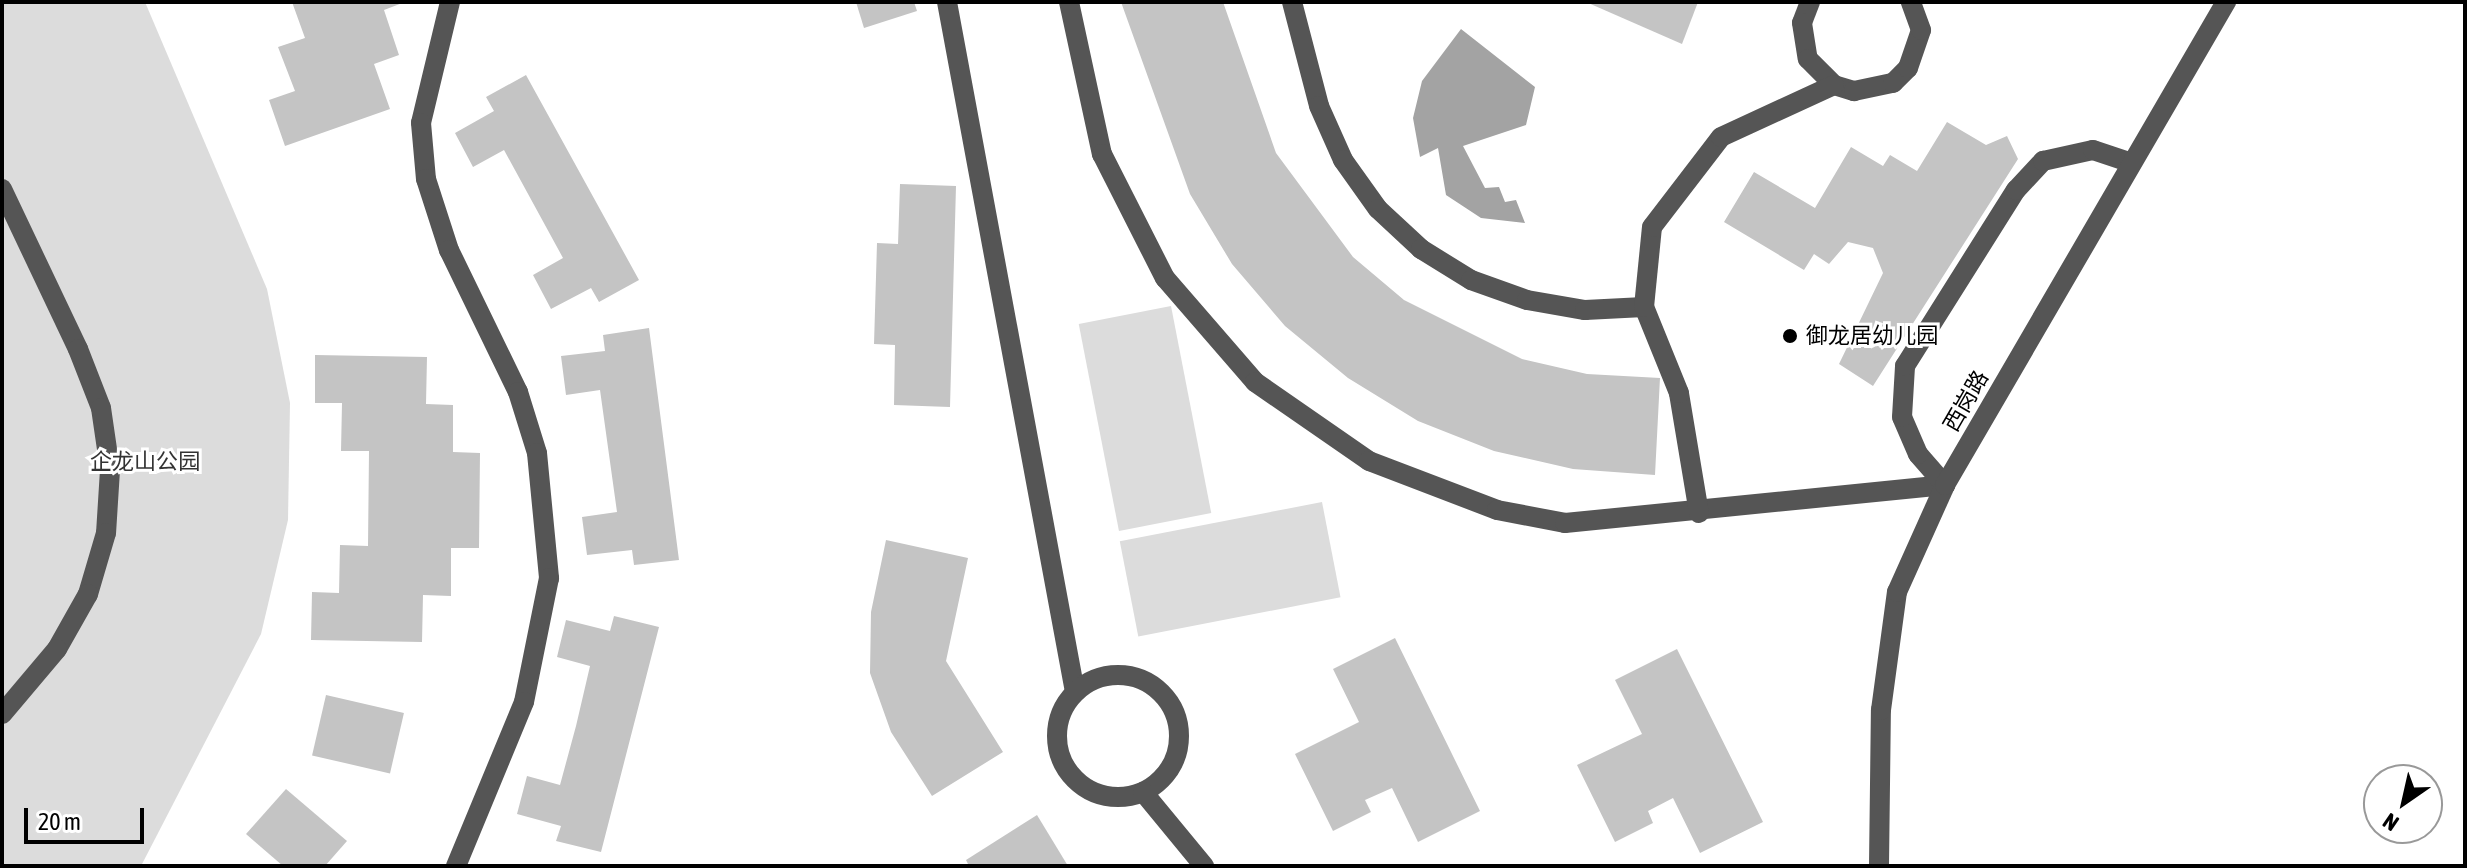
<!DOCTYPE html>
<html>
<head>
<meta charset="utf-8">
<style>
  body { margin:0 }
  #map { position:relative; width:2467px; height:868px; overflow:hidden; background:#fff; font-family:"Asap Condensed","Noto Sans SC",sans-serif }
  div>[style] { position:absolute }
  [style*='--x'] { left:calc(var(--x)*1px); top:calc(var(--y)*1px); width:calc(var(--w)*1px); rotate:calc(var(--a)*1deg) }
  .green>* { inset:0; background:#dcdcdc; transform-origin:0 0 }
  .water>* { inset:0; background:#a3a3a3 }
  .building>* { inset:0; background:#c4c4c4; transform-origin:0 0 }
  .minor>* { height:20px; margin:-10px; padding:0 10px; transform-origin:10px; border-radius:10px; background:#555 }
  .minor>.ring { margin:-10px; padding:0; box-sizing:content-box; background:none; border:20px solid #555; border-radius:50% }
  .dots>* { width:22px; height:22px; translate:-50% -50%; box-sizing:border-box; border:4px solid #fff; border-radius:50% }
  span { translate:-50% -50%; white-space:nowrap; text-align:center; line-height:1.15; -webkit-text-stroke:6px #fff; paint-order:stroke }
  .poi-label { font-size:22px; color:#000 }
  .left { translate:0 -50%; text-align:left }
  .street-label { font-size:22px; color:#000 }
  .park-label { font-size:22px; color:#333 }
  .frame { position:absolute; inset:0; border:4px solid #000; pointer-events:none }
  .north { position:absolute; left:2363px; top:764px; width:80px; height:80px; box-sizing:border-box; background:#fff; border:2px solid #999; border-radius:50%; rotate:214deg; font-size:22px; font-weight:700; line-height:32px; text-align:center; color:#000 }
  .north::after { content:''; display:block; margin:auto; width:28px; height:36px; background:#000; clip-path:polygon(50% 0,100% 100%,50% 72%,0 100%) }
  .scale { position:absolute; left:24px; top:808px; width:120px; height:36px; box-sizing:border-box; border:4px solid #000; border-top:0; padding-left:10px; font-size:24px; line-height:28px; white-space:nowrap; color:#000; -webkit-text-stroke:6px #fff; paint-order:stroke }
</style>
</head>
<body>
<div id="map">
  <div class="green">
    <div style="clip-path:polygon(2px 2px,145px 2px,267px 289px,290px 403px,288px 520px,261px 634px,141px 866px,2px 866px)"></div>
    <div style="left:1171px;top:306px;width:211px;height:94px;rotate:79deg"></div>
    <div style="left:1322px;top:502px;width:97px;height:206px;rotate:79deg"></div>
  </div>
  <div class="water">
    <div style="clip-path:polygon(1461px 29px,1535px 87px,1526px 125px,1463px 146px,1485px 188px,1499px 187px,1505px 202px,1516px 200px,1525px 223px,1481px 218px,1446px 195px,1438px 148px,1420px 157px,1413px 118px,1422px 81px)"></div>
  </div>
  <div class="building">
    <div style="clip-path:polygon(292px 2px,405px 2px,384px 10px,399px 55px,374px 64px,390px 109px,285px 146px,269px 100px,295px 91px,278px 47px,305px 38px)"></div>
    <div style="clip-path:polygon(856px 2px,914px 2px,917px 11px,864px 28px)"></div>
    <div style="clip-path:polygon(1121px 2px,1223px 2px,1276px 153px,1353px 257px,1404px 300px,1522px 359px,1587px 374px,1660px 378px,1655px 475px,1573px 469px,1494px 451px,1418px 421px,1348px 378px,1285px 326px,1232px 264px,1190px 194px)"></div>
    <div style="clip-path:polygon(1586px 2px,1698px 2px,1682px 44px)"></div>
    <div style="clip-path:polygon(526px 75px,639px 280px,599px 302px,591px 288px,551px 309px,533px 275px,563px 258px,504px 150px,473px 167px,455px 133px,494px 111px,486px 97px)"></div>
    <div style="clip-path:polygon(1947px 122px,1986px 145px,2007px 136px,2018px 159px,1873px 386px,1839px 364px,1883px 273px,1873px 248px,1848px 242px,1829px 264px,1814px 254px,1804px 270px,1724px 222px,1754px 172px,1815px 208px,1851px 147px,1883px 166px,1890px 155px,1917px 171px)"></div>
    <div style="clip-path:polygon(900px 184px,956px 186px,950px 407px,894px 405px,895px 345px,874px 344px,877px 243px,898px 244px)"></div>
    <div style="clip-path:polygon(649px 328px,679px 560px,634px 565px,632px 550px,587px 555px,582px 517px,617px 512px,600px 390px,566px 395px,561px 356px,605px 351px,603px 335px)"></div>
    <div style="clip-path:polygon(315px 355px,427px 357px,426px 404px,453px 405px,453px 452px,480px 453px,479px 548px,451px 548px,451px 596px,423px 595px,422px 642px,311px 640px,312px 592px,339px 593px,340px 545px,368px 546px,369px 451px,341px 451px,342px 403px,315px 403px)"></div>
    <div style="clip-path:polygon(886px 540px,968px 558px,946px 661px,1003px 752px,932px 796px,891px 732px,870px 673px,871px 612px)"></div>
    <div style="clip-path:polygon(614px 616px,659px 627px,601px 852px,556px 841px,561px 826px,517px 814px,527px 776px,560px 785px,576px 726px,590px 666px,557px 657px,566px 620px,610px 631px)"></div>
    <div style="clip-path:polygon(1395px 638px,1480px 811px,1418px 842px,1392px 788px,1365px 800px,1371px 812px,1333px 831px,1295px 754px,1359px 722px,1333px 669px)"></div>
    <div style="clip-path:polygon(1677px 649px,1763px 822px,1700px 853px,1673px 798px,1648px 811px,1653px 823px,1615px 842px,1577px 765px,1642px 734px,1615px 680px)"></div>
    <div style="left:326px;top:695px;width:80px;height:62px;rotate:13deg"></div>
    <div style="clip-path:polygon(286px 789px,347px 841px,325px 866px,283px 866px,246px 834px)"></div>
    <div style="clip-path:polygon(1037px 815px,1068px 866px,969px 866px,966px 860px)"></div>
  </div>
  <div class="minor">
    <div style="--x:450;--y:2;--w:124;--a:103.5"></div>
    <div style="--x:421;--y:123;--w:56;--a:84.9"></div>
    <div style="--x:426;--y:179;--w:75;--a:72.1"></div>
    <div style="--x:449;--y:250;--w:158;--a:64.1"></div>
    <div style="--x:518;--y:392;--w:64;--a:72.7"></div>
    <div style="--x:537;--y:453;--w:126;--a:84.5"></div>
    <div style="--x:549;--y:578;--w:126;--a:101.4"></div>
    <div style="--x:524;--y:702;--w:178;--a:112.5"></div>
    <div style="--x:947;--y:2;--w:702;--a:79.49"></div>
    <div style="--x:1069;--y:2;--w:156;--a:77.8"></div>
    <div style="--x:1102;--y:154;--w:139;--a:63.1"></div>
    <div style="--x:1165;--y:278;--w:138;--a:49.1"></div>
    <div style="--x:1255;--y:382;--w:139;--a:34.7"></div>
    <div style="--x:1369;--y:461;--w:137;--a:20.9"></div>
    <div style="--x:1497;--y:510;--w:69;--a:10.8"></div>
    <div style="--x:1565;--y:523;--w:382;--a:-5.7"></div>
    <div style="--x:1292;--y:2;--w:107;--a:75.4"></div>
    <div style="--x:1319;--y:106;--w:59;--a:66"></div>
    <div style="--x:1343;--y:160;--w:60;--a:54.5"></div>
    <div style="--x:1378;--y:209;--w:59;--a:42.9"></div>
    <div style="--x:1421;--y:249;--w:59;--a:31.8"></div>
    <div style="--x:1471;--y:280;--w:59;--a:19.7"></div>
    <div style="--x:1527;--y:300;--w:59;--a:9.8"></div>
    <div style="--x:1585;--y:310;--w:59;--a:-2.9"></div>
    <div style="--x:1810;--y:2;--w:22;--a:111"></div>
    <div style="--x:1802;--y:23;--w:36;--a:81"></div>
    <div style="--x:1808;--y:59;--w:37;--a:45"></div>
    <div style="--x:1834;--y:85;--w:21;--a:17"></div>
    <div style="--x:1854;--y:91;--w:40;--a:-12"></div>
    <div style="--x:1893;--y:83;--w:21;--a:-45"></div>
    <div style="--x:1908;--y:68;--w:40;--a:-71.1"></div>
    <div style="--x:1921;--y:30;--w:30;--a:-110"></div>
    <div style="--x:2;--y:189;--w:177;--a:64.6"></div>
    <div style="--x:78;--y:349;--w:63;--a:68.7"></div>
    <div style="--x:101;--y:408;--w:63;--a:81.7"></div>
    <div style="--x:110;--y:470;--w:63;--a:93.6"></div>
    <div style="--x:106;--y:533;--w:64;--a:106.4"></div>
    <div style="--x:88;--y:594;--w:63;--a:119.4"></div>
    <div style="--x:57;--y:649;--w:85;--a:130.2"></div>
    <div style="--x:1945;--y:485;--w:41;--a:-131.1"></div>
    <div style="--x:1918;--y:454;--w:40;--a:-113.4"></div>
    <div style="--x:1902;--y:417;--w:51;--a:-86.6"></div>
    <div style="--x:1905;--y:366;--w:208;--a:-57.8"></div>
    <div style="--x:2016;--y:190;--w:40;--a:-47"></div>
    <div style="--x:2043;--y:161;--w:51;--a:-12.4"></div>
    <div style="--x:2093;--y:150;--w:41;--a:18.4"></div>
    <div style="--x:1699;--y:513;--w:122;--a:-99.5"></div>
    <div style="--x:1679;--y:393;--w:93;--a:-112.1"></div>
    <div style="--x:1644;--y:307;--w:80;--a:-84.3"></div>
    <div style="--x:1652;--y:227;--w:113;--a:-52.5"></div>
    <div style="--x:1721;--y:137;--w:124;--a:-24.7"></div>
    <div class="ring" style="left:1057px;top:675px;width:102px;height:102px"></div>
    <div style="--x:1143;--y:792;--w:96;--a:50.5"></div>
    <div style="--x:1879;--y:866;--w:156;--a:-89.3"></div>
    <div style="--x:1881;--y:710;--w:119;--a:-82.3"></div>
    <div style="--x:1897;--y:592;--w:117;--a:-65.8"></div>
    <div style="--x:1945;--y:485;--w:559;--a:-59.81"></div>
  </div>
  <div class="dots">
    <div style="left:1790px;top:336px;background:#000"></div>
  </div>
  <div class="poi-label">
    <span class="left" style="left:1806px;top:336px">御龙居幼儿园</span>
  </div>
  <div class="street-label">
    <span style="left:1966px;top:401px;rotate:-60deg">西岗路</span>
  </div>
  <div class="park-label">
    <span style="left:145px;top:462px">企龙山公园</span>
  </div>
  <div class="frame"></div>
  <div class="north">N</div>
  <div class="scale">20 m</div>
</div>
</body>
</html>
